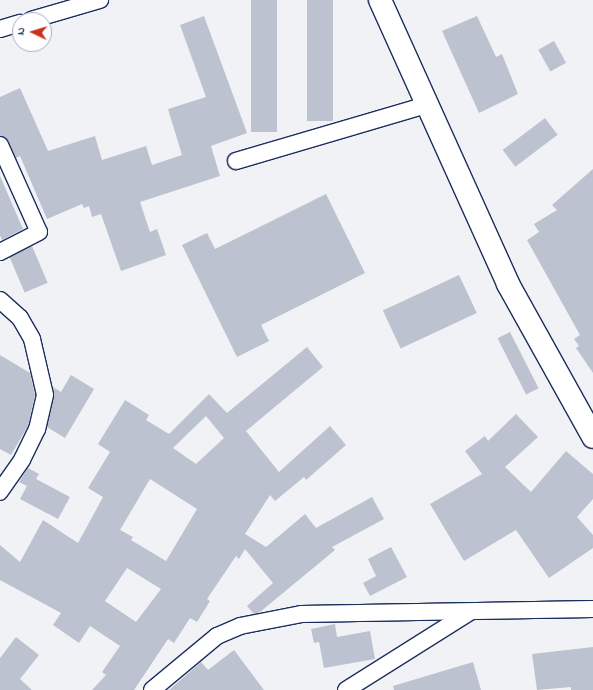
<!DOCTYPE html>
<html>
<head>
<meta charset="utf-8">
<style>
  body { margin:0 }
  #map { position:relative; width:593px; height:690px; overflow:hidden; background:#f1f2f5; font-family:"Indie Flower",sans-serif }
  div>[style] { position:absolute }
  [style*='--x'] { left:calc(var(--x)*1px); top:calc(var(--y)*1px); width:calc(var(--w)*1px); rotate:calc(var(--a)*1deg) }
  .building>* { inset:0; background:#bcc2d0; transform-origin:0 0 }
  .roads { filter:drop-shadow(1px 0 #1b2f5e) drop-shadow(-1px 0 #1b2f5e) drop-shadow(0 1px #1b2f5e) drop-shadow(0 -1px #1b2f5e) }
  .street>* { height:16px; margin:-8px; padding:0 8px; transform-origin:8px; border-radius:8px; background:#fff }
  .secondary>* { height:22px; margin:-11px; padding:0 11px; transform-origin:11px; border-radius:11px; background:#fff }
  span { translate:-50% -50%; white-space:nowrap; text-align:center; line-height:1.15; -webkit-text-stroke:3px #fff; paint-order:stroke }
  .north { position:absolute; left:12px; top:12px; width:40px; height:40px; box-sizing:border-box; background:#fff; border:1px solid #a4acbf; border-radius:50%; rotate:274deg; font-size:11px; font-weight:700; line-height:16px; text-align:center; color:#1b2f5e }
  .north::after { content:''; display:block; margin:auto; width:14px; height:18px; background:#c8321e; clip-path:polygon(50% 0,100% 100%,50% 72%,0 100%) }
</style>
</head>
<body>
<div id="map">
  <div class="building">
    <div style="left:251px;top:0;width:26px;height:132px"></div>
    <div style="left:307px;top:0;width:26px;height:121px"></div>
    <div style="clip-path:polygon(204px 16px,247px 133px,211px 146px,220px 176px,140px 202px,150px 232px,157px 229px,166px 255px,121px 271px,101px 214px,92px 217px,89px 206px,84px 208px,82px 204px,47px 219px,20px 156px,16px 158px,8px 141px,0 136px,0 97px,20px 88px,48px 151px,95px 136px,102px 160px,146px 146px,152px 165px,182px 155px,168px 109px,206px 97px,180px 25px)"></div>
    <div style="clip-path:polygon(477px 16px,496px 57px,502px 54px,518px 94px,479px 113px,442px 31px)"></div>
    <div style="left:554px;top:41px;width:25px;height:18px;rotate:61deg"></div>
    <div style="left:545px;top:118px;width:21px;height:53px;rotate:53deg"></div>
    <div style="clip-path:polygon(593px 169px,593px 373px,576px 348px,579px 346px,574px 339px,580px 335px,527px 240px,539px 232px,534px 224px,557px 210px,552px 205px)"></div>
    <div style="clip-path:polygon(0 176px,23px 229px,2px 240px,0 235px)"></div>
    <div style="clip-path:polygon(326px 194px,365px 273px,261px 325px,269px 341px,237px 357px,182px 245px,207px 233px,215px 249px)"></div>
    <div style="left:32px;top:246px;width:40px;height:25px;rotate:67deg"></div>
    <div style="left:459px;top:275px;width:42px;height:84px;rotate:65deg"></div>
    <div style="left:510px;top:332px;width:63px;height:14px;rotate:63deg"></div>
    <div style="clip-path:polygon(evenodd,307px 347px,323px 367px,246px 431px,279px 472px,330px 426px,346px 445px,306px 480px,304px 477px,275px 501px,270px 495px,245px 534px,266px 547px,305px 514px,316px 528px,372px 497px,384px 519px,332px 547px,335px 550px,260px 612px,254px 614px,247px 606px,273px 583px,245px 549px,239px 559px,236px 556px,207px 599px,210px 601px,197px 622px,190px 618px,174px 643px,168px 639px,134px 690px,92px 690px,106px 675px,102px 672px,120px 646px,90px 626px,79px 643px,53px 625px,61px 613px,0 580px,0 545px,20px 562px,43px 520px,78px 543px,103px 497px,88px 488px,110px 452px,98px 444px,125px 400px,149px 415px,146px 420px,169px 434px,209px 394px,227px 413px,307px 347px,206px 416px,224px 438px,196px 464px,173px 448px,206px 416px,307px 347px,150px 479px,197px 509px,166px 561px,131px 540px,133px 537px,120px 530px,150px 479px,307px 347px,127px 568px,161px 589px,136px 622px,105px 601px,127px 568px)"></div>
    <div style="clip-path:polygon(0 355px,30px 373px,35px 395px,28px 426px,11px 455px,0 449px)"></div>
    <div style="clip-path:polygon(71px 375px,94px 389px,65px 438px,47px 427px,54px 397px,53px 387px,61px 392px)"></div>
    <div style="clip-path:polygon(516px 414px,538px 437px,505px 467px,531px 492px,566px 451px,593px 474px,593px 499px,577px 517px,593px 535px,593px 548px,549px 578px,516px 530px,464px 561px,430px 504px,482px 474px,465px 451px,485px 436px,488px 441px)"></div>
    <div style="clip-path:polygon(28px 468px,39px 474px,36px 479px,70px 497px,58px 519px,20px 499px,27px 486px,19px 482px)"></div>
    <div style="clip-path:polygon(391px 547px,407px 577px,370px 596px,363px 583px,376px 576px,368px 559px)"></div>
    <div style="clip-path:polygon(335px 624px,337px 637px,370px 631px,375px 659px,324px 668px,319px 642px,314px 643px,311px 629px)"></div>
    <div style="clip-path:polygon(16px 637px,39px 655px,20px 679px,32px 690px,0 690px,0 658px)"></div>
    <div style="clip-path:polygon(593px 647px,593px 690px,571px 690px,571px 687px,537px 690px,532px 654px)"></div>
    <div style="clip-path:polygon(234px 650px,264px 690px,169px 690px,201px 662px,208px 670px)"></div>
    <div style="clip-path:polygon(473px 662px,481px 690px,394px 690px,393px 686px)"></div>
  </div>
  <div class="roads">
    <div class="street">
      <div style="--x:31;--y:20;--w:72;--a:-16.2"></div>
      <div style="--x:0;--y:29;--w:21;--a:-17"></div>
      <div style="--x:0;--y:145;--w:95;--a:65.9"></div>
      <div style="--x:39;--y:232;--w:44;--a:152.9"></div>
      <div style="--x:236;--y:161;--w:198;--a:-16.4"></div>
      <div style="--x:0;--y:300;--w:27;--a:42"></div>
      <div style="--x:20;--y:318;--w:24;--a:60"></div>
      <div style="--x:32;--y:339;--w:57;--a:76.9"></div>
      <div style="--x:45;--y:395;--w:35;--a:103"></div>
      <div style="--x:37;--y:429;--w:34;--a:116"></div>
      <div style="--x:22;--y:460;--w:39;--a:125"></div>
      <div style="--x:152;--y:690;--w:85;--a:-39.7"></div>
      <div style="--x:217;--y:636;--w:25;--a:-23"></div>
      <div style="--x:240;--y:626;--w:62;--a:-11.1"></div>
      <div style="--x:301;--y:614;--w:292;--a:-1"></div>
      <div style="--x:346;--y:690;--w:146;--a:-32.2"></div>
    </div>
    <div class="secondary">
      <div style="--x:380;--y:0;--w:312;--a:65.7"></div>
      <div style="--x:508;--y:284;--w:175;--a:60.9"></div>
    </div>
  </div>
  <div class="north">N</div>
</div>
</body>
</html>
